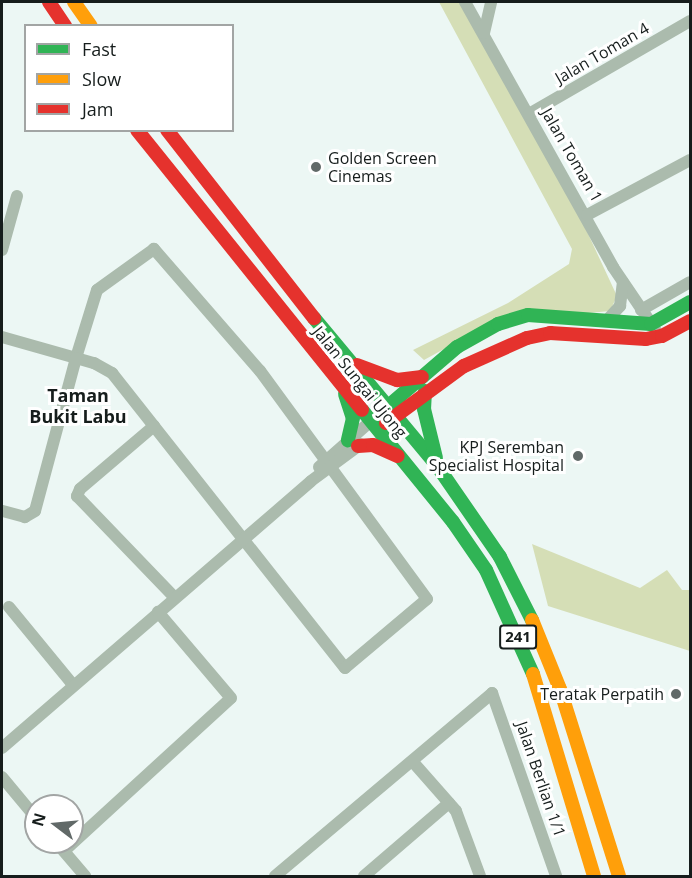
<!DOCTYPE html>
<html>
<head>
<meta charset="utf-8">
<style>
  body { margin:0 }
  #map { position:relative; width:692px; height:878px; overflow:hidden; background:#ecf7f4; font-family:"Open Sans",sans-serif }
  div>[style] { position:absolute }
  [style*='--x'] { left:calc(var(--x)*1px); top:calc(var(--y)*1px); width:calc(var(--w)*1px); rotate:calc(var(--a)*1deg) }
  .green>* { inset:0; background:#d5deb6 }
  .street>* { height:12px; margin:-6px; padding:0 6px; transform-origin:6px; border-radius:6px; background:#abbbad }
  .fast>* { height:14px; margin:-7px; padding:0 7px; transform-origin:7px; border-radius:7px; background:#30b455 }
  .slow>* { height:14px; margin:-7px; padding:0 7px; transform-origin:7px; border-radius:7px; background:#ff9f0a }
  .jam>* { height:14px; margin:-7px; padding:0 7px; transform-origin:7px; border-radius:7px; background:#e5322d }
  .dots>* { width:16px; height:16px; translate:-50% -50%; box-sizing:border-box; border:3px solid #fff; border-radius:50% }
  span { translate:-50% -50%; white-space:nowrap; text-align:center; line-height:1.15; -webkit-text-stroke:6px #fff; paint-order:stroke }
  .shield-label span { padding:2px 4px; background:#fff; border:2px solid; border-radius:4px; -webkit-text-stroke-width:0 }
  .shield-label { font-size:15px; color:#161d1c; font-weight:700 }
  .street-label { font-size:16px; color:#161d1c }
  .poi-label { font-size:16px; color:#161d1c }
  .left { translate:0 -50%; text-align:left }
  .right { translate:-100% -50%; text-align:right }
  .neighbourhood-label { font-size:18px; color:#161d1c; font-weight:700 }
  .frame { position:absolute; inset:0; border:3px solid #161d1c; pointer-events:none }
  .legend { position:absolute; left:24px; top:24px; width:210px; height:108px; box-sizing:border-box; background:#fff; border:2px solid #a2a5a4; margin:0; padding:8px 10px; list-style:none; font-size:18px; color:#161d1c }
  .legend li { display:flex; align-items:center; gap:12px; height:30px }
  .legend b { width:30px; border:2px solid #a2a5a4 }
  .north { position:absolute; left:24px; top:794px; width:60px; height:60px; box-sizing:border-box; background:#fff; border:2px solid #a2a5a4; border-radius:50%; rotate:286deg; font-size:16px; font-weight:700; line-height:24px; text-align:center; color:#161d1c }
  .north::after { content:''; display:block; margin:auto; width:21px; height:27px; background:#616968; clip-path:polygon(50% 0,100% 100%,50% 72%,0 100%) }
</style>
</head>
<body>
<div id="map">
  <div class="green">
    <div style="clip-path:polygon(439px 2px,464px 2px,556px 165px,617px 296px,610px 311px,493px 322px,424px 360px,413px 350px,508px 303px,569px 264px,572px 249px)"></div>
    <div style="clip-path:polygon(532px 544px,640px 588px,667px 570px,682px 590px,690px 590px,690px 651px,548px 606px)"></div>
  </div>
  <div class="street">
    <div style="--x:465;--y:2;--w:304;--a:60.8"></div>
    <div style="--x:613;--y:267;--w:75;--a:55.9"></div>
    <div style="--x:484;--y:33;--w:32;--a:-77"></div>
    <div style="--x:529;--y:114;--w:186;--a:-30"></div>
    <div style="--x:587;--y:215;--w:117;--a:-28.1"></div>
    <div style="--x:2;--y:250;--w:56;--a:-74.5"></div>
    <div style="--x:641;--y:310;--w:56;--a:-29.7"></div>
    <div style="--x:608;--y:319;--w:18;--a:-47"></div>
    <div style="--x:620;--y:306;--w:24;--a:-83"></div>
    <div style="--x:2;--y:337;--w:77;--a:15.8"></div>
    <div style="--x:76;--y:358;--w:19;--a:16"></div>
    <div style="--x:94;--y:363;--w:21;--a:29"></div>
    <div style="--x:112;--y:373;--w:376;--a:51.7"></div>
    <div style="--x:345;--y:668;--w:107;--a:-40.1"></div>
    <div style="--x:427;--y:599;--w:283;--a:-126.2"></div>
    <div style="--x:260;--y:371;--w:162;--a:-131"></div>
    <div style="--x:154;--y:249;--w:70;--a:144.3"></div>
    <div style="--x:97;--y:290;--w:71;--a:107.2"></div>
    <div style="--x:76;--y:358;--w:158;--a:105"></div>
    <div style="--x:35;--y:511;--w:12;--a:149"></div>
    <div style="--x:25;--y:517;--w:24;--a:-165"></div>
    <div style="--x:154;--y:426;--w:97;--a:139.6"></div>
    <div style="--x:80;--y:489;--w:8;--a:113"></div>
    <div style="--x:77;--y:496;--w:141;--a:46.1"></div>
    <div style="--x:319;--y:467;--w:69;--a:-41.5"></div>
    <div style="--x:9;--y:607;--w:101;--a:50.6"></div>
    <div style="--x:2;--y:748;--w:408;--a:-40.8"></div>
    <div style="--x:311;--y:481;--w:62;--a:-36.5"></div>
    <div style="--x:413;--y:762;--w:65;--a:48.7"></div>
    <div style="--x:456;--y:811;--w:69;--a:69.7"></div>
    <div style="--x:2;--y:777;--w:53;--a:50.3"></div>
    <div style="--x:56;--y:842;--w:45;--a:49.5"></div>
    <div style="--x:64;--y:851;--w:226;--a:-42.5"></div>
    <div style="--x:231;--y:698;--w:113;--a:-130.3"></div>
    <div style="--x:275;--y:876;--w:284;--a:-40.1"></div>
    <div style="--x:492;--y:693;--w:194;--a:70.7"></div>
    <div style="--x:364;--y:876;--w:112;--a:-40.7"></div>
  </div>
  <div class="fast">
    <div style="--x:314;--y:318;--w:194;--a:50.2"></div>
    <div style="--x:438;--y:467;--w:109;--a:55.4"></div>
    <div style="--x:500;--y:557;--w:71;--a:63.1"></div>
    <div style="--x:425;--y:391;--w:18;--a:93"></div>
    <div style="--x:424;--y:409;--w:50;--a:76.2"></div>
    <div style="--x:345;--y:394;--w:25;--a:72"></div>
    <div style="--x:353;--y:418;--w:23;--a:103"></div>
    <div style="--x:362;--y:410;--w:144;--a:50.9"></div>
    <div style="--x:453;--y:522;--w:58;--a:55.5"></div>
    <div style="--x:486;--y:570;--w:114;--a:65.7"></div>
    <div style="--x:379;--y:414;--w:103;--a:-40.7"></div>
    <div style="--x:457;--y:347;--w:47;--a:-29.3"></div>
    <div style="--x:498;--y:324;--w:31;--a:-17"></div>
    <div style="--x:528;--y:315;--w:123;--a:4.2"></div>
    <div style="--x:651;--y:324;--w:45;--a:-29.4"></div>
  </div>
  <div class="slow">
    <div style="--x:74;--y:2;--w:29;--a:55"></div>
    <div style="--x:532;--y:620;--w:74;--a:67.9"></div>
    <div style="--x:560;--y:689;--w:196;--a:72.5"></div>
    <div style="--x:533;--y:674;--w:211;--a:73.2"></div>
  </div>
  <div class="jam">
    <div style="--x:49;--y:2;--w:29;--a:56"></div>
    <div style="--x:137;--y:130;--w:359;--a:51.2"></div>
    <div style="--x:167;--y:130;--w:239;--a:52"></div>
    <div style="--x:357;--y:365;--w:43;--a:20.6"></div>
    <div style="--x:397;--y:380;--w:25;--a:-7"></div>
    <div style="--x:386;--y:423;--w:97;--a:-36.2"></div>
    <div style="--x:464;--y:366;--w:69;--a:-24"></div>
    <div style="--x:527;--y:338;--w:24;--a:-12"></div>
    <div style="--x:550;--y:333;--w:96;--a:3.6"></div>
    <div style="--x:646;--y:339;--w:16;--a:-11"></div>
    <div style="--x:662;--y:336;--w:32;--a:-28"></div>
    <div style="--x:358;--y:446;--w:15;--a:-4"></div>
    <div style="--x:373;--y:445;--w:27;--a:24"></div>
  </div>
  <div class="dots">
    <div style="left:316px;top:167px;background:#616968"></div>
    <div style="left:578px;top:456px;background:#616968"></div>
    <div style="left:676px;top:694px;background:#616968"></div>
  </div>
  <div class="shield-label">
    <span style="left:518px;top:637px">241</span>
  </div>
  <div class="street-label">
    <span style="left:602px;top:53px;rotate:-30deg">Jalan Toman 4</span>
    <span style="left:572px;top:155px;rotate:60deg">Jalan Toman 1</span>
    <span style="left:360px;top:382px;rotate:51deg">Jalan Sungai Ujong</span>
    <span style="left:541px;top:779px;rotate:71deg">Jalan Berlian 1/1</span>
  </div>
  <div class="poi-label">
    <span class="left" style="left:328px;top:167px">Golden Screen<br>Cinemas</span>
    <span class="right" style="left:564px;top:456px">KPJ Seremban<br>Specialist Hospital</span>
    <span class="right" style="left:664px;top:694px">Teratak Perpatih</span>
  </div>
  <div class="neighbourhood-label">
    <span style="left:78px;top:406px">Taman<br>Bukit Labu</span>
  </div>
  <div class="frame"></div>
  <ul class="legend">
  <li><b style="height:8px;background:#30b455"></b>Fast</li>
  <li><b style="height:8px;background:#ff9f0a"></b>Slow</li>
  <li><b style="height:8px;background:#e5322d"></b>Jam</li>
  </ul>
  <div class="north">N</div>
</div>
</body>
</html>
